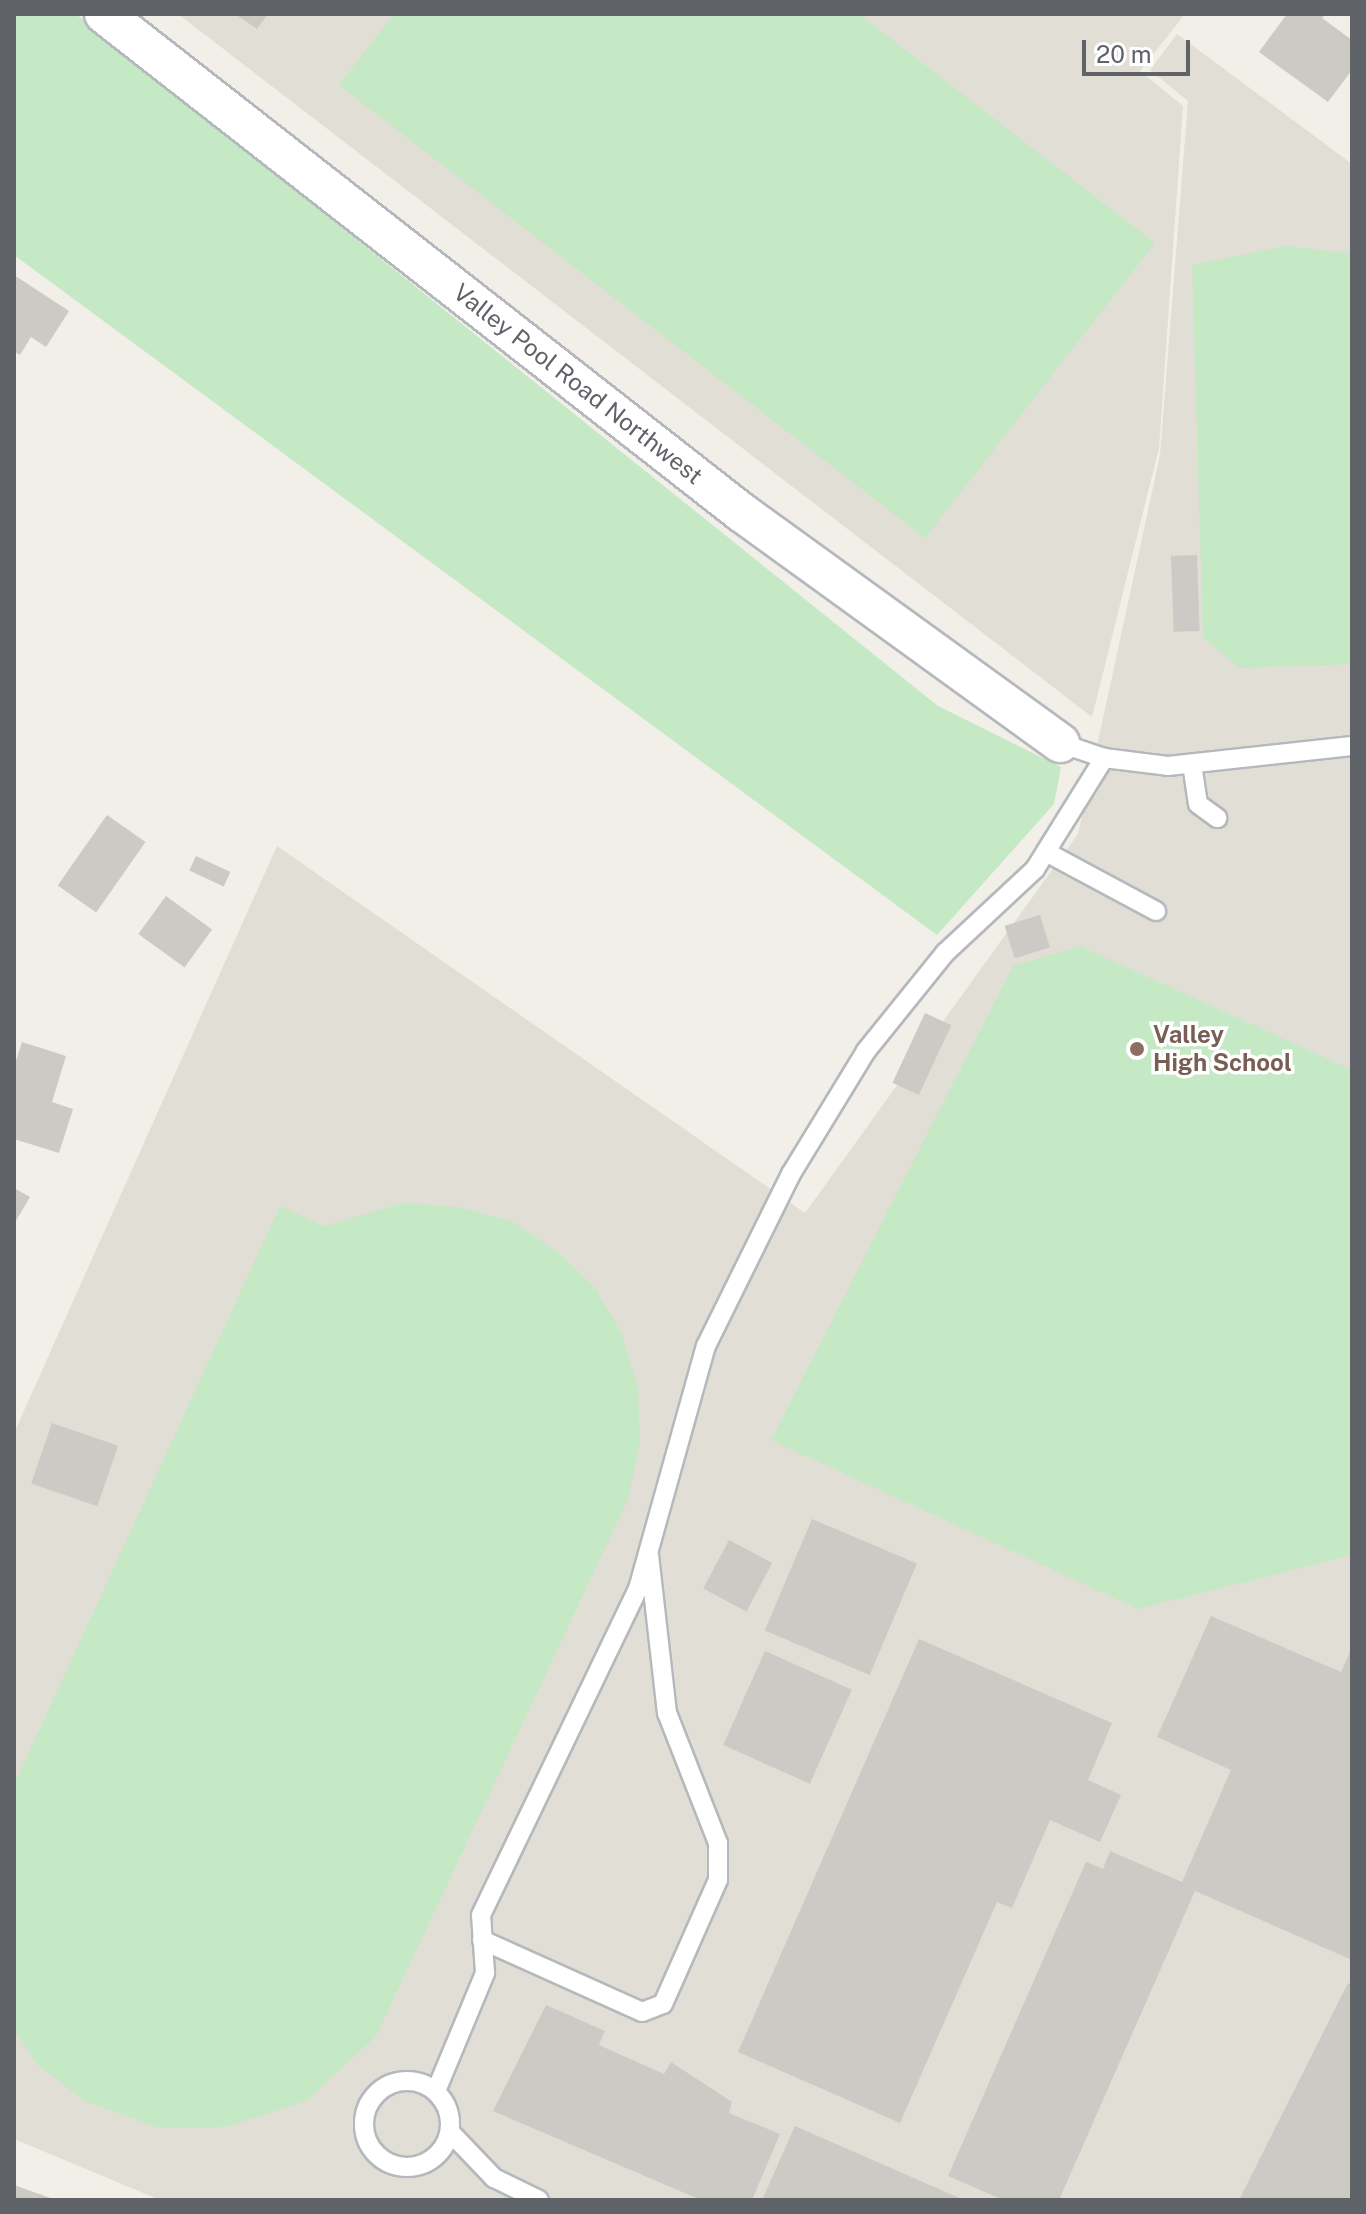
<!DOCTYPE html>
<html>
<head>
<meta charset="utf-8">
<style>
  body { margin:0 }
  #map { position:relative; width:1366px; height:2214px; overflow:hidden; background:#f1efe8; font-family:"Public Sans",sans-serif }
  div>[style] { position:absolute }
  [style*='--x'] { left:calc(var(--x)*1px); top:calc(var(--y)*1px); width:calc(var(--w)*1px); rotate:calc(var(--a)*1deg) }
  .education>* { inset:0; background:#e1ded6 }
  .green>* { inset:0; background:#c5e8c5 }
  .building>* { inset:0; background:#cccac5; transform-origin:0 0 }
  .roads { filter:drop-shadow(2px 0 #b5b8bc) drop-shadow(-2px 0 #b5b8bc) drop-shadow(0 2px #b5b8bc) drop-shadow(0 -2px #b5b8bc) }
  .lane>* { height:18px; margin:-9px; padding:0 9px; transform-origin:9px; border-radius:9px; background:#fff }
  .lane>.ring { margin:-9px; padding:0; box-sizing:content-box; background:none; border:18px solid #fff; border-radius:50% }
  .street>* { height:38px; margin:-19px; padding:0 19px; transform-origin:19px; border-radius:19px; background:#fff }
  .dots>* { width:22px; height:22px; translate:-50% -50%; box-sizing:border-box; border:4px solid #fff; border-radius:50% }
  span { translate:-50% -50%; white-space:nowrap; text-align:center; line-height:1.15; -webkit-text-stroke:7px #fff; paint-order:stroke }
  .street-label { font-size:24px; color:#5f6368 }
  .education-label { font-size:24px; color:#785e54; font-weight:700 }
  .left { translate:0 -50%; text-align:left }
  .frame { position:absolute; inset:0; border:16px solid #5f6368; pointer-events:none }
  .scale { position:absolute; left:1082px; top:40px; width:108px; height:36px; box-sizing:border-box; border:4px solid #5f6368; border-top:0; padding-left:10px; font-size:24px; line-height:28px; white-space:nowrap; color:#5f6368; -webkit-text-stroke:6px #fff; paint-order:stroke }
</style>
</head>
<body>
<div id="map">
  <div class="education">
    <div style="clip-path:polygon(178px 14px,1185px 14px,1140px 71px,1183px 106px,1159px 448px,1092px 717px)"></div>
    <div style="clip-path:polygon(1177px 34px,1352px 164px,1352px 2200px,160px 2200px,14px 2139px,14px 1433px,277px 846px,805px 1213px,1078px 834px,1160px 455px,1188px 101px,1150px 70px)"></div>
  </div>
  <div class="green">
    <div style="clip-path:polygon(14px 14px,76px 14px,938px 706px,1061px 767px,1054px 804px,937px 935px,14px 255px)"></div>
    <div style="clip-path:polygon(394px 14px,859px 14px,1155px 243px,925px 538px,339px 85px)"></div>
    <div style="clip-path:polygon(1285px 246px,1352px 254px,1352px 664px,1239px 668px,1203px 637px,1192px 265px)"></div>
    <div style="clip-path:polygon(1080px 946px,1352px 1070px,1352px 1555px,1138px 1609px,771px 1440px,1013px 966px)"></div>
    <div style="clip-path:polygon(403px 1203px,459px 1207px,513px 1222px,559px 1253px,595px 1288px,622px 1334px,638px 1387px,640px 1442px,628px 1499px,376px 2036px,306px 2101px,225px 2127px,159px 2128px,83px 2100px,36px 2063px,14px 2029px,14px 1785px,280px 1206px,324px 1226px)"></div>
  </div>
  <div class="building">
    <div style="clip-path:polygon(235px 14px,268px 14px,257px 29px)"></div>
    <div style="clip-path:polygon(1287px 14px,1326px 14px,1322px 18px,1352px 40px,1352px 70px,1328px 102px,1259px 52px)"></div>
    <div style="clip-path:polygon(14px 275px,69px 311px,46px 347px,31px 337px,20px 355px,14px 351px)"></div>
    <div style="left:1197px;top:555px;width:76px;height:26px;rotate:88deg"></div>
    <div style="left:107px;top:815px;width:47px;height:86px;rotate:35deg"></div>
    <div style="left:196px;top:856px;width:38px;height:16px;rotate:25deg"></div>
    <div style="left:166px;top:896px;width:57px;height:47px;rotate:36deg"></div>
    <div style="left:1040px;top:915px;width:34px;height:37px;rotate:73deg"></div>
    <div style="left:925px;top:1013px;width:29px;height:77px;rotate:25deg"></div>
    <div style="clip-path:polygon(22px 1042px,66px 1056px,52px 1102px,73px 1109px,59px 1153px,14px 1139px,14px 1067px)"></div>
    <div style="clip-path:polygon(14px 1188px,30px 1197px,14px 1224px)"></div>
    <div style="left:52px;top:1423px;width:70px;height:64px;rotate:19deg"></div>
    <div style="left:812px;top:1519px;width:114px;height:121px;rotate:23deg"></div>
    <div style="left:729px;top:1540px;width:49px;height:55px;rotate:28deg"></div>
    <div style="clip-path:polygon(1211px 1616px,1341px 1672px,1352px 1647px,1352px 1960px,1195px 1891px,1059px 2200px,1003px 2200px,948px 2176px,1086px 1862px,1103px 1869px,1110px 1851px,1182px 1882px,1231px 1770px,1157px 1737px)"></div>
    <div style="clip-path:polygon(919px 1639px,1112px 1723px,1088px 1780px,1121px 1795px,1100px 1842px,1050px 1820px,1012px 1908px,997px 1902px,900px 2123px,738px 2052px)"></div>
    <div style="left:765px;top:1651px;width:95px;height:103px;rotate:24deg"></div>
    <div style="clip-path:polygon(1348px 1983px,1352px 1985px,1352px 2200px,1239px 2200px)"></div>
    <div style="clip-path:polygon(546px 2005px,605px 2031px,599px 2045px,664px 2074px,671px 2062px,732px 2102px,729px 2113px,780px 2134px,752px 2200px,701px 2200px,493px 2111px)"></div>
    <div style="clip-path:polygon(795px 2126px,964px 2200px,762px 2200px)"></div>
    <div style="clip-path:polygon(14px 2185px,56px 2200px,14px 2200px)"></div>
  </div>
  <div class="roads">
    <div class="lane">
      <div style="--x:1060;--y:743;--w:46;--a:18.8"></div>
      <div style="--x:1104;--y:758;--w:64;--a:7.1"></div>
      <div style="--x:1168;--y:766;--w:185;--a:-6.2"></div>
      <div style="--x:1192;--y:764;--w:40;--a:81.5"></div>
      <div style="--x:1198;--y:804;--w:24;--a:36"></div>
      <div style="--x:1046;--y:852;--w:125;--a:28.2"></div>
      <div style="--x:482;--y:1940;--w:175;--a:24.2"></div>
      <div style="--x:642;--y:2012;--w:22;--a:-21"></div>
      <div style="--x:663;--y:2004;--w:136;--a:-66.1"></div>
      <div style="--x:718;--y:1880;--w:37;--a:-90"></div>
      <div style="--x:718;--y:1843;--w:140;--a:-111.4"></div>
      <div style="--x:667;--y:1713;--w:158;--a:-96.5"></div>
      <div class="ring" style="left:364px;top:2081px;width:68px;height:68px"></div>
      <div style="--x:436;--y:2091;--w:128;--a:-67.4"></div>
      <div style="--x:485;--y:1973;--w:58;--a:-93.9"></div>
      <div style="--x:481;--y:1915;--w:362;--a:-64.3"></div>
      <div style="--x:638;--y:1589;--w:252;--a:-74.4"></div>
      <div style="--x:706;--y:1346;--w:192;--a:-63.7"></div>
      <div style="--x:791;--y:1174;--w:144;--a:-58.6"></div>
      <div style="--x:866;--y:1051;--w:126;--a:-51.1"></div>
      <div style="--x:945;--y:953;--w:123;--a:-43"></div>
      <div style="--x:1035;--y:869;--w:131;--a:-58.1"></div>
      <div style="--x:450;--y:2132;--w:64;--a:46.3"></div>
      <div style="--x:494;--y:2178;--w:50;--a:26.1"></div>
    </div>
    <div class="street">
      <div style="--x:104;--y:14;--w:809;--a:38.02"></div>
      <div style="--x:741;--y:512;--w:394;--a:35.9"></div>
    </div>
  </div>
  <div class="dots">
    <div style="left:1137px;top:1049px;background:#8d6e63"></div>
  </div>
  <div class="street-label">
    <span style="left:578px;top:384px;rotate:38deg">Valley Pool Road Northwest</span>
  </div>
  <div class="education-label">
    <span class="left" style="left:1153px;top:1049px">Valley<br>High School</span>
  </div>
  <div class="frame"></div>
  <div class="scale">20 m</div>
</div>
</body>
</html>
